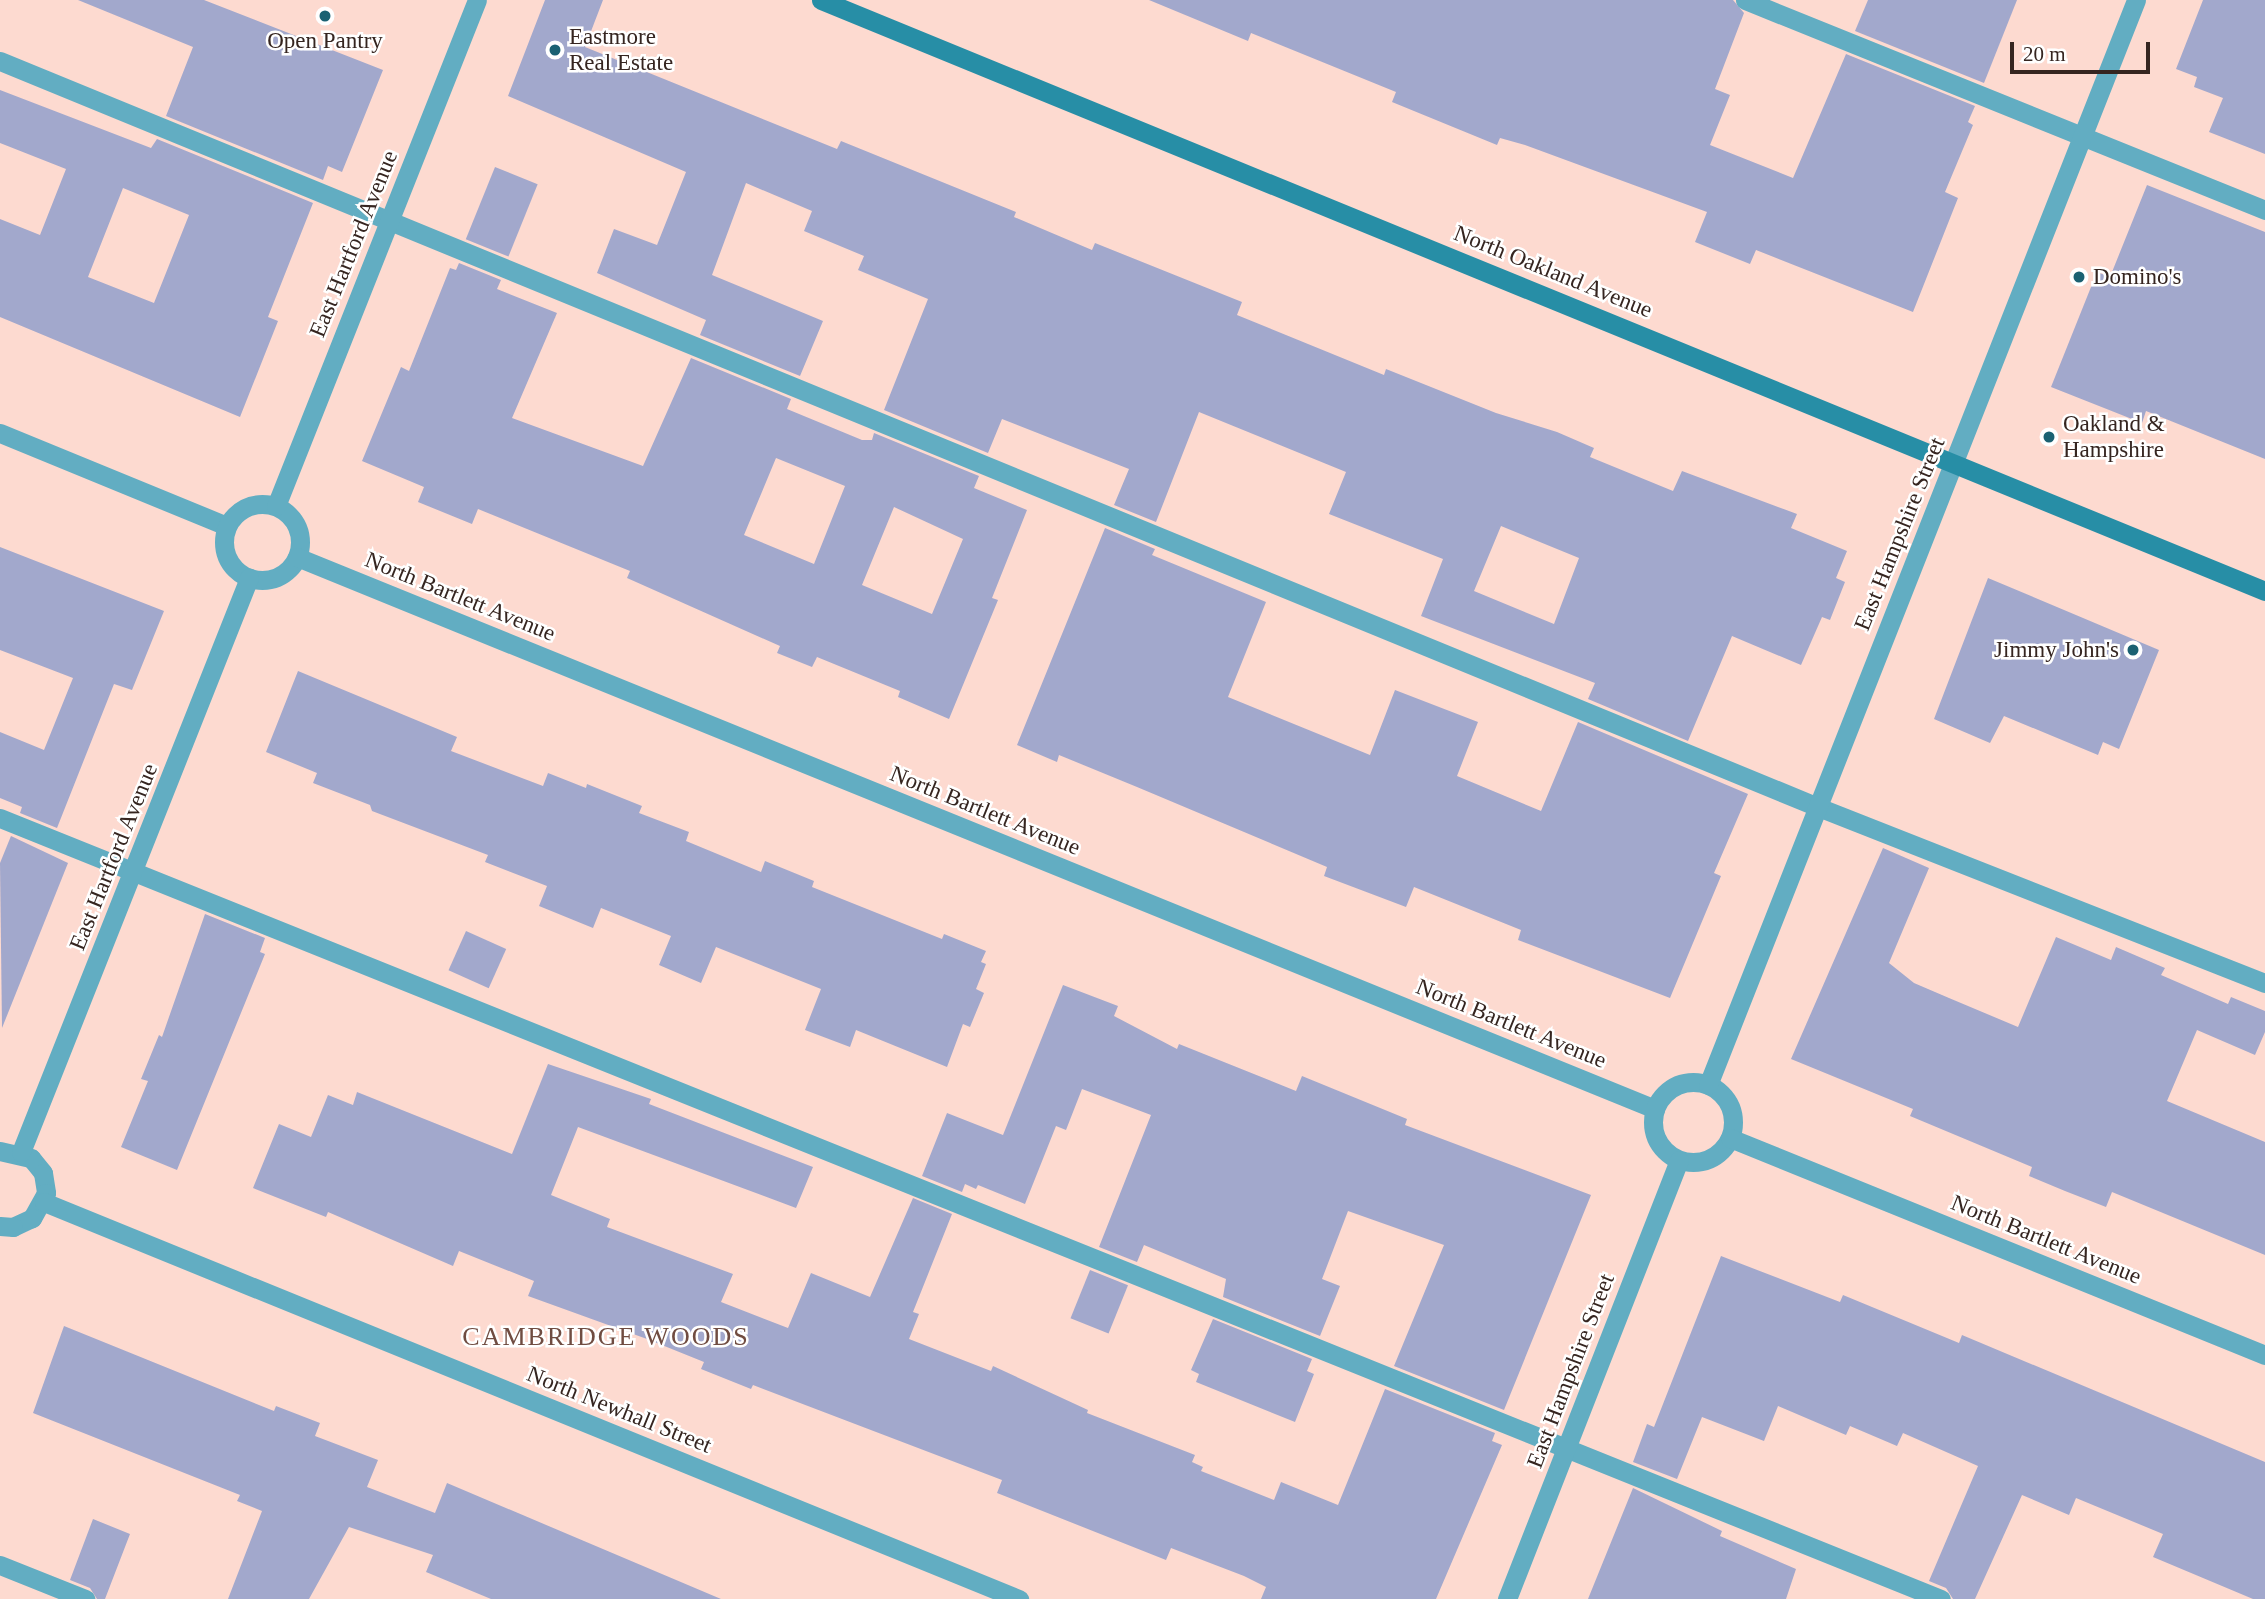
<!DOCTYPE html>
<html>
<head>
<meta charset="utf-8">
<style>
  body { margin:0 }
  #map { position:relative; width:2265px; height:1599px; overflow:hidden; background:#fddad0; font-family:Georgia,serif }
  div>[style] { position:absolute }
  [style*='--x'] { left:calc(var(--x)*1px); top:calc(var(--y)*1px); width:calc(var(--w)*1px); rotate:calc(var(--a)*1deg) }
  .building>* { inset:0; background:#a2a8cc; transform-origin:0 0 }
  .service>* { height:19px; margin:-9.5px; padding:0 9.5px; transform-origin:9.5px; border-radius:9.5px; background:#62adc2 }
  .minor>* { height:19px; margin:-9.5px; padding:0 9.5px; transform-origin:9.5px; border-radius:9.5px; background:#62adc2 }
  .minor>.ring { margin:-9.5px; padding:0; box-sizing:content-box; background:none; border:19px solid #62adc2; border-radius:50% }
  .secondary>* { height:19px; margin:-9.5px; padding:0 9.5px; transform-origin:9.5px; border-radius:9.5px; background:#278ea6 }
  .dots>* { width:19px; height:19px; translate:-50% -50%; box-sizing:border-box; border:4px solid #fff; border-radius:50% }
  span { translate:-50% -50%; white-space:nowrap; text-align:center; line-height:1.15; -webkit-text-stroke:5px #fff; paint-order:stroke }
  .poi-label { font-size:23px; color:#352520 }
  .left { translate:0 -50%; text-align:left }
  .right { translate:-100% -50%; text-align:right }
  .street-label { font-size:23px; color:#352520 }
  .quarter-label { font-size:26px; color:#704c41; letter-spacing:2px }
  .scale { position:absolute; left:2010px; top:42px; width:140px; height:32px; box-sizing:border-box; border:4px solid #352520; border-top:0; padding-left:9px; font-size:21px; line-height:24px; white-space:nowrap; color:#352520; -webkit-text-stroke:5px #fff; paint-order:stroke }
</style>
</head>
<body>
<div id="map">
  <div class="building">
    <div style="clip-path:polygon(78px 0,204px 0,383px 70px,342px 172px,328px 166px,323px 180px,166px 116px,193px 47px)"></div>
    <div style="clip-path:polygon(evenodd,545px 0,603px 0,585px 47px,837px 149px,841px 141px,1016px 212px,1014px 217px,1092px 250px,1095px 243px,1242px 302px,1237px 315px,1384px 375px,1386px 369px,1496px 413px,1557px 432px,1594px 448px,1590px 457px,1673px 491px,1682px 471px,1797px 514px,1791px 528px,1847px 551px,1836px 578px,1845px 582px,1830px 620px,1822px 617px,1801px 665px,1732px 636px,1688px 741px,1588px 699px,1595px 683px,1421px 616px,1443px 559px,1329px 514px,1346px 472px,1199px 412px,1156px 522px,1114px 505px,1129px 469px,1002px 419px,988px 453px,884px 410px,928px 299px,858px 270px,864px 256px,804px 231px,812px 211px,746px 183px,712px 275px,823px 321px,800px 376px,700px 335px,706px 320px,597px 273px,614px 229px,657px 245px,686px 172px,508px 96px,545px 0,1501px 526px,1579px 558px,1554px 624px,1474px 591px,1501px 526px)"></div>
    <div style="clip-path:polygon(1149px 0,1733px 0,1744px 13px,1715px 89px,1730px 95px,1710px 145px,1793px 178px,1846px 54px,1975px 106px,1968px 122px,1973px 125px,1945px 192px,1958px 198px,1913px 312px,1756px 250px,1750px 264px,1695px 242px,1707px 212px,1525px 145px,1500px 138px,1497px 145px,1392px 102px,1396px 92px,1251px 33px,1248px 41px)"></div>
    <div style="clip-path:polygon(1868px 0,2017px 0,1984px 83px,1855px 31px)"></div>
    <div style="clip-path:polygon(2203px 0,2265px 0,2265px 154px,2209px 132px,2223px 98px,2194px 87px,2197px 77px,2176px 69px)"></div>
    <div style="clip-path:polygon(evenodd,0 90px,151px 148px,157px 139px,313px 203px,268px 317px,278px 321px,240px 417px,0 317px,0 219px,40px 235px,66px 169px,0 143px,0 90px,123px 188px,189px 215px,154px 303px,88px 277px,123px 188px)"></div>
    <div style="left:495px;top:167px;width:46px;height:78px;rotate:22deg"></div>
    <div style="clip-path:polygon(2147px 185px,2265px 232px,2265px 459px,2146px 411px,2142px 423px,2051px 387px,2097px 272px,2110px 277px)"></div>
    <div style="clip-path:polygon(evenodd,459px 263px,501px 280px,497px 289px,557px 313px,512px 418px,643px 466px,691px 358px,791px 399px,787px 409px,862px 440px,872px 440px,874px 433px,979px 476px,974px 488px,1027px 510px,992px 598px,998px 600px,949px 719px,898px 697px,900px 691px,817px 657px,812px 667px,777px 653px,780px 646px,627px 578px,630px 571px,478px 509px,472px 524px,418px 502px,424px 487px,362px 461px,401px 367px,409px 371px,450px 268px,456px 270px,459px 263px,776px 458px,845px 486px,814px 564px,744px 535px,776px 458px,459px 263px,894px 507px,963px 539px,932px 614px,862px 585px,894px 507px)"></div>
    <div style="clip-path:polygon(1105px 528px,1155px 549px,1152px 555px,1266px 602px,1228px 697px,1370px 755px,1395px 690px,1478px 722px,1457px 776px,1541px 811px,1578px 722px,1748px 794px,1714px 873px,1721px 876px,1670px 998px,1518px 940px,1521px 930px,1414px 887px,1406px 907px,1324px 876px,1327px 867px,1137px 787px,1059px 755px,1057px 762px,1017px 745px)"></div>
    <div style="clip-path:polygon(0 547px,164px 611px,132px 690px,114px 684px,57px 828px,20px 813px,22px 807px,0 798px,0 732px,44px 750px,73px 678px,0 650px)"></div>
    <div style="clip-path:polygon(1988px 578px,2159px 650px,2119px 749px,2103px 742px,2098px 755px,2004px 716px,1990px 743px,1934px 719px)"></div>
    <div style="clip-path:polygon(298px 671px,457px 737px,451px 751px,543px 786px,548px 773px,586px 788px,587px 784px,642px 806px,639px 813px,689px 832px,686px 841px,761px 872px,765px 861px,814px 881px,812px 887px,942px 939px,944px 934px,986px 951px,981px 962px,986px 964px,976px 989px,984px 993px,970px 1027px,963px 1024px,947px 1067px,856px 1030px,850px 1047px,805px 1030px,821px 989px,716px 947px,701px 983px,659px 965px,671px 936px,601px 908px,593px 928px,539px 906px,547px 886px,485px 862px,488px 855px,372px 811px,370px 805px,313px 783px,317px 773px,266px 752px)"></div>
    <div style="clip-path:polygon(11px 836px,68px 863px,2px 1028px,0 863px)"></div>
    <div style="clip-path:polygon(1883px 848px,1929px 868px,1889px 963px,1914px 983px,1949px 998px,2018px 1027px,2056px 937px,2111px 960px,2116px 947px,2165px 968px,2161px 975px,2228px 1004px,2231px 997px,2265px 1011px,2265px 1032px,2255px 1055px,2197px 1030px,2167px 1101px,2265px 1142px,2265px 1255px,2112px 1192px,2106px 1207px,2065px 1191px,2029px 1176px,2032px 1167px,1910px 1116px,1913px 1109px,1791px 1059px)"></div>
    <div style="clip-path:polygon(205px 914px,265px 938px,260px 952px,265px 954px,177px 1170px,121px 1147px,148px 1081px,141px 1079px,159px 1035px,162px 1037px)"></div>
    <div style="left:466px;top:931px;width:44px;height:43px;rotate:24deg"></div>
    <div style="clip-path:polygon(1063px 985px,1118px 1006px,1114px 1016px,1177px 1049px,1179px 1044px,1296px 1091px,1302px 1076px,1407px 1119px,1405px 1125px,1591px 1195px,1504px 1410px,1394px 1366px,1444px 1245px,1348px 1211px,1322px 1279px,1340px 1286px,1320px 1336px,1223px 1297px,1226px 1279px,1144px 1245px,1137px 1262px,1099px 1247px,1151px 1115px,1082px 1089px,1066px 1130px,1056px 1126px,1025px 1204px,978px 1185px,976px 1189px,965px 1184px,962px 1192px,922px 1176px,947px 1113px,1003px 1135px)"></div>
    <div style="clip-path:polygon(548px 1064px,651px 1099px,649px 1104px,813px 1167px,796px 1208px,578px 1127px,551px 1195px,610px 1219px,607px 1227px,733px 1274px,721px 1302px,788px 1328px,811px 1273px,870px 1297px,913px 1198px,952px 1214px,913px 1312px,919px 1314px,909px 1339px,991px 1371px,993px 1366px,1088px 1410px,1087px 1413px,1195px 1455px,1192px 1462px,1203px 1467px,1201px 1471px,1274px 1500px,1281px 1482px,1338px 1505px,1385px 1389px,1495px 1433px,1492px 1441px,1502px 1445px,1436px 1599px,1261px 1599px,1266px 1587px,1244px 1576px,1171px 1548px,1166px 1560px,997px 1493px,1002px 1480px,753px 1385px,751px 1389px,701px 1369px,704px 1362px,647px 1339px,528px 1296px,534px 1281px,459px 1251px,453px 1266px,328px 1212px,326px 1217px,253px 1188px,279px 1124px,311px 1137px,328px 1095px,353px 1105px,357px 1092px,512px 1154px)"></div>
    <div style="clip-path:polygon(1721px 1256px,1840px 1302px,1843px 1295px,1959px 1343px,1962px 1335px,2265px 1462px,2265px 1599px,2253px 1599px,2153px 1557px,2163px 1534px,2076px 1498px,2069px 1515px,2022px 1495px,1975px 1599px,1953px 1599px,1946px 1588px,1929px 1581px,1978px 1466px,1903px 1433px,1897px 1446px,1850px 1426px,1846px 1435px,1778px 1406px,1764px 1441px,1702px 1417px,1677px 1479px,1633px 1462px,1647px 1424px,1654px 1427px)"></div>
    <div style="left:1090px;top:1270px;width:41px;height:52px;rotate:22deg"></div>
    <div style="clip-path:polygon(1213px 1319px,1312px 1359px,1307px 1371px,1314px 1374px,1295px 1422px,1196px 1382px,1199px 1374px,1191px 1370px)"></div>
    <div style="clip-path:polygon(64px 1326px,274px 1411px,276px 1406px,320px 1423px,315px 1436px,378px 1460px,367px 1487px,435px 1513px,447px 1483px,721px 1599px,491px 1599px,426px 1572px,433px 1555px,349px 1527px,309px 1599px,228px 1599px,262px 1511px,237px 1501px,240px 1495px,33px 1413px)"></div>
    <div style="clip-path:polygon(1633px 1488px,1722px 1531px,1720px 1536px,1796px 1569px,1786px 1599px,1588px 1599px)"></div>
    <div style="clip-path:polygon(93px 1519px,130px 1534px,105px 1599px,97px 1599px,90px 1588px,70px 1580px)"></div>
  </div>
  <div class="service">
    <div style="--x:1745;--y:0;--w:561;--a:21.99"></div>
    <div style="--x:0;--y:61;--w:1965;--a:22.31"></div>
    <div style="--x:1818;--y:807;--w:480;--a:21.5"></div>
    <div style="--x:0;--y:818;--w:2092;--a:21.92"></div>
    <div style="--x:0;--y:1565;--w:92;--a:21.8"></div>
  </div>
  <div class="minor">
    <div style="--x:0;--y:433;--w:245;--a:22.3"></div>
    <div class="ring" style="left:224px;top:504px;width:57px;height:57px"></div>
    <div style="--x:276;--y:506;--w:544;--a:-68.34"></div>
    <div style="--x:297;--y:557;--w:1466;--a:22.12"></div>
    <div class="ring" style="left:1653px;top:1082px;width:61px;height:61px"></div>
    <div style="--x:1708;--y:1085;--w:1166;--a:-68.47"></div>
    <div style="--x:1730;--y:1138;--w:577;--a:22.08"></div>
    <div style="--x:0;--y:1151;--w:32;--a:13"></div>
    <div style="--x:31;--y:1158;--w:19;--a:51"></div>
    <div style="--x:43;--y:1173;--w:20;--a:81"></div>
    <div style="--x:46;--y:1193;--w:29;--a:119"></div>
    <div style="--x:32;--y:1218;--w:21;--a:155"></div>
    <div style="--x:13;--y:1227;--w:13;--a:-176"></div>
    <div style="--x:21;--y:1152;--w:618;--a:-68.34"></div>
    <div style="--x:44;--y:1202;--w:1053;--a:22.16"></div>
    <div style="--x:1507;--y:1599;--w:471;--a:-68.6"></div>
  </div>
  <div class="secondary">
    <div style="--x:821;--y:0;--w:1560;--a:22.26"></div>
  </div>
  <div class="dots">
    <div style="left:325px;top:16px;background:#1b6172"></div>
    <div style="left:555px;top:50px;background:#1b6172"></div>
    <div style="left:2079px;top:277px;background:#1b6172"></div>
    <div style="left:2049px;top:437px;background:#1b6172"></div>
    <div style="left:2133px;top:650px;background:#1b6172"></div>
  </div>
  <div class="poi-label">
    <span class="left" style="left:569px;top:50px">Eastmore<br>Real Estate</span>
    <span style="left:325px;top:41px">Open Pantry</span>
    <span class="left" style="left:2093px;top:277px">Domino's</span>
    <span class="left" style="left:2063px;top:437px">Oakland &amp;<br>Hampshire</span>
    <span class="right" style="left:2119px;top:650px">Jimmy John's</span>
  </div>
  <div class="street-label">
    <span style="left:354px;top:244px;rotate:-68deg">East Hartford Avenue</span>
    <span style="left:1553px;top:272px;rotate:22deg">North Oakland Avenue</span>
    <span style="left:1900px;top:534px;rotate:-68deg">East Hampshire Street</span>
    <span style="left:460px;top:597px;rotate:22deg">North Bartlett Avenue</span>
    <span style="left:985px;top:811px;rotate:22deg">North Bartlett Avenue</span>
    <span style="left:114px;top:857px;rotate:-68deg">East Hartford Avenue</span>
    <span style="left:1511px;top:1024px;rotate:22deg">North Bartlett Avenue</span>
    <span style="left:2046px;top:1240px;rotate:22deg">North Bartlett Avenue</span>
    <span style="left:1571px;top:1371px;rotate:-69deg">East Hampshire Street</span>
    <span style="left:619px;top:1410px;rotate:22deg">North Newhall Street</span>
  </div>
  <div class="quarter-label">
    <span style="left:606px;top:1337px">CAMBRIDGE WOODS</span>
  </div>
  <div class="scale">20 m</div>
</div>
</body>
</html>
